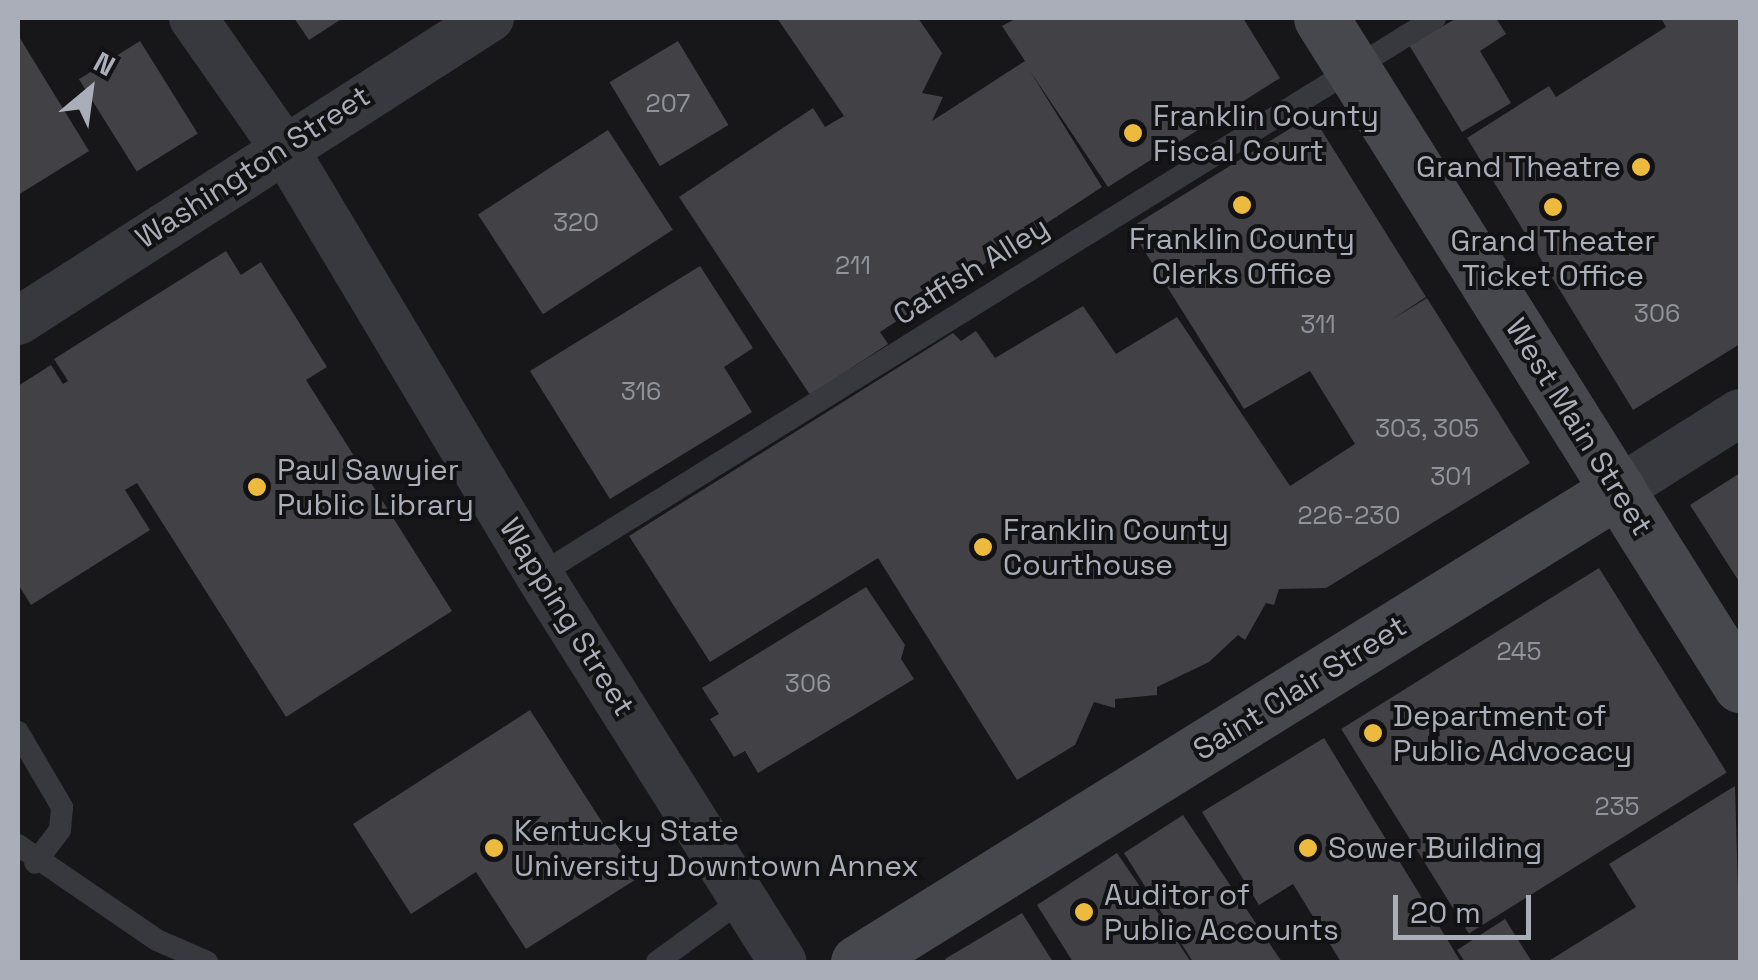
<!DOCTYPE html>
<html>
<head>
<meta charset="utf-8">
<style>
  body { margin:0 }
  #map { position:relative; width:1758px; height:980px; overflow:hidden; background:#171719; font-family:"Space Grotesk",sans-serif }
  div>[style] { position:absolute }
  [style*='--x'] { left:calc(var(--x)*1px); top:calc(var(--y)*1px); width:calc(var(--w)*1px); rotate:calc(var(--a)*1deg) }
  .building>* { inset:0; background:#424246; transform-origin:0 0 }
  .lane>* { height:22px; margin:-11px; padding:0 11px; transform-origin:11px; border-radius:11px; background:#38393e }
  .street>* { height:48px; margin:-24px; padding:0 24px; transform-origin:24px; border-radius:24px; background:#38393e }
  .secondary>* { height:55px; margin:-27.5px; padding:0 27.5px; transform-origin:27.5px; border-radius:27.5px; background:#47484e }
  .dots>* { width:28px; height:28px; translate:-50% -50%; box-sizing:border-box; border:5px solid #121214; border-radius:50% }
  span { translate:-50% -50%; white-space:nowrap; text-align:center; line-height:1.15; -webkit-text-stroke:8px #121214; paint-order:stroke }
  .number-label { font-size:25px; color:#90939c }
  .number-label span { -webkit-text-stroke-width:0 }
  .poi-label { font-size:30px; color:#aaaeb9 }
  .left { translate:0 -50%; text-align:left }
  .right { translate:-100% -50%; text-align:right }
  .street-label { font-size:30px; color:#aaaeb9 }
  .frame { position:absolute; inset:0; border:20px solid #aaaeb9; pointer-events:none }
  .north { position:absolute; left:40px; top:40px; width:100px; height:100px; -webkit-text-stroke:8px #121214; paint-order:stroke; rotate:29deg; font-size:28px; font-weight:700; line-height:40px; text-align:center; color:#aaaeb9 }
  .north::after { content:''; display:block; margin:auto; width:35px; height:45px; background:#aaaeb9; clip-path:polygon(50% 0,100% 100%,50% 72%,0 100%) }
  .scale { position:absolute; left:1393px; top:895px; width:138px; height:45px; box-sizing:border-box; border:5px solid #aaaeb9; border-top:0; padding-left:12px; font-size:30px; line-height:35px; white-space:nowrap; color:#aaaeb9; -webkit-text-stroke:8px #121214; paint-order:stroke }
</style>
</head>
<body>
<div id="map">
  <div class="building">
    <div style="clip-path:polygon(294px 18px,343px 18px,309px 40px)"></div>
    <div style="clip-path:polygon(777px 18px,918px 18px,942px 53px,922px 93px,943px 97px,932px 121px,1025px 61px,1002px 26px,1017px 18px,1243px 18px,1280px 78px,1108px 187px,1030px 71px,1102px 187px,880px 332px,888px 344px,810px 395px,679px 197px,813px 108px,825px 127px,844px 116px)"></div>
    <div style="clip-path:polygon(1457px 18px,1496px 18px,1506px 34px,1480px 51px,1511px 103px,1462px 132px,1409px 45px)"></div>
    <div style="clip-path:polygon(1661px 18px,1740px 18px,1740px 344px,1633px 410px,1467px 138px,1549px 86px,1556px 97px,1666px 27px)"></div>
    <div style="clip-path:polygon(18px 35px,89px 151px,18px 195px)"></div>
    <div style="left:140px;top:41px;width:109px;height:72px;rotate:58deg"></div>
    <div style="left:678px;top:41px;width:98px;height:80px;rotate:59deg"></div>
    <div style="clip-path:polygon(1312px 115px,1426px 297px,1391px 320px,1427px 298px,1530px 463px,1326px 588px,1279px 589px,1274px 605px,1266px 603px,1245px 640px,1238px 635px,1209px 662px,1157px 687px,1157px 695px,1115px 699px,1115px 708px,1094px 702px,1075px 745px,1017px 780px,878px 558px,710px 662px,629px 536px,953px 333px,961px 341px,976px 331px,995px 358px,1083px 306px,1116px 354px,1177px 317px,1290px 486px,1355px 444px,1310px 371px,1244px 409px,1130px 228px)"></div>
    <div style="left:608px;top:130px;width:119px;height:155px;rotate:57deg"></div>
    <div style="clip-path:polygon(226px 251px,241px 275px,261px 262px,327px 367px,306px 380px,452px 611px,286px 717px,137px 483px,125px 490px,150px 530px,31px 605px,18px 584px,18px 386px,51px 365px,63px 384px,68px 381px,54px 359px)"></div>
    <div style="clip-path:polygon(700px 266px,753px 348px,724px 367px,752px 412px,610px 499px,530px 371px)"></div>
    <div style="clip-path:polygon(1740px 473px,1740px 583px,1690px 505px)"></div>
    <div style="left:1599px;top:568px;width:241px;height:304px;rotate:58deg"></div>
    <div style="clip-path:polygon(866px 587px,905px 645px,901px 659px,914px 679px,758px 773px,745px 751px,734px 757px,710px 719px,719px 714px,702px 688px)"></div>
    <div style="clip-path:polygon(530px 710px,638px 878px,526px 949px,476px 872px,411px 914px,353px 824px)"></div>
    <div style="clip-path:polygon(1324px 738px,1461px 962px,1341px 962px,1293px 884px,1259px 905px,1202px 812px)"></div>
    <div style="clip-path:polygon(1735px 786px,1740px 962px,1547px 962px,1636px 907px,1609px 864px)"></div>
    <div style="clip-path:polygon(1183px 815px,1282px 962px,1193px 962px,1124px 853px)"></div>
    <div style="clip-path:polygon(1117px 853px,1169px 929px,1191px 962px,1073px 962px,1037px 905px)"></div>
    <div style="clip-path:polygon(1022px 913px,1053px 962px,947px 962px,945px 959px)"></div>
    <div style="clip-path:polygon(1505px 919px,1532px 962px,1465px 962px,1457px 950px)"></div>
  </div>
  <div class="lane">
    <div style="--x:539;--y:575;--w:1055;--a:-31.87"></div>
    <div style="--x:18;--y:732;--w:87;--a:59.6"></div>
    <div style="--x:62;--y:807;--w:23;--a:95"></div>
    <div style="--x:60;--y:830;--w:41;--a:127.1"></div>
    <div style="--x:18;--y:845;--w:168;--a:34.4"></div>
    <div style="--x:157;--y:940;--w:55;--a:23.7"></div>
    <div style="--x:657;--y:962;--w:107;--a:-36.2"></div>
  </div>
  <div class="street">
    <div style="--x:193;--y:18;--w:155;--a:55"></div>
    <div style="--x:282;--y:145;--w:501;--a:59.13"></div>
    <div style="--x:539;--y:575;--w:457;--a:57.8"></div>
    <div style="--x:18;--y:321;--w:561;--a:-32.7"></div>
    <div style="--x:1618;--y:490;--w:144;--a:-32.3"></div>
  </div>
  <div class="secondary">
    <div style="--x:1321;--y:18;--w:788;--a:57.86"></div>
    <div style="--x:858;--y:962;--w:895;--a:-31.84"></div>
  </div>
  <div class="dots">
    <div style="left:1133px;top:133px;background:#ecba3d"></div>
    <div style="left:1641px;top:167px;background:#ecba3d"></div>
    <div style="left:1242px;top:205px;background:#ecba3d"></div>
    <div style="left:1553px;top:207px;background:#ecba3d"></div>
    <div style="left:257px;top:487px;background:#ecba3d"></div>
    <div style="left:983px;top:547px;background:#ecba3d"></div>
    <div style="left:1373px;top:733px;background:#ecba3d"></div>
    <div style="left:494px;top:848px;background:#ecba3d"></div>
    <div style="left:1308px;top:848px;background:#ecba3d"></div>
    <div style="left:1084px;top:912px;background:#ecba3d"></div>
  </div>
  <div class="number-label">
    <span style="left:668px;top:103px">207</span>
    <span style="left:576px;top:222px">320</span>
    <span style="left:853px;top:265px">211</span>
    <span style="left:1657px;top:313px">306</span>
    <span style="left:1318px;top:324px">311</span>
    <span style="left:641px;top:391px">316</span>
    <span style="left:1427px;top:428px">303, 305</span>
    <span style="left:1451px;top:476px">301</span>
    <span style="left:1349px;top:515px">226-230</span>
    <span style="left:1519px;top:651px">245</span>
    <span style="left:808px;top:683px">306</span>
    <span style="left:1617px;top:806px">235</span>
  </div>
  <div class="poi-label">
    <span class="left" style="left:1153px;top:133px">Franklin County<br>Fiscal Court</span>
    <span class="right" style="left:1621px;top:167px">Grand Theatre</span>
    <span style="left:1242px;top:256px">Franklin County<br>Clerks Office</span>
    <span style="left:1553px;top:258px">Grand Theater<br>Ticket Office</span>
    <span class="left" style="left:277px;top:487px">Paul Sawyier<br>Public Library</span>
    <span class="left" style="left:1003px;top:547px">Franklin County<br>Courthouse</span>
    <span class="left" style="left:1393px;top:733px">Department of<br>Public Advocacy</span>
    <span class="left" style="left:514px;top:848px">Kentucky State<br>University Downtown Annex</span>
    <span class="left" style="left:1328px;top:848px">Sower Building</span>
    <span class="left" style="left:1104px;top:912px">Auditor of<br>Public Accounts</span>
  </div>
  <div class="street-label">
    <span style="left:253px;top:167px;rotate:-33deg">Washington Street</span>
    <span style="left:971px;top:271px;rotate:-32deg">Catfish Alley</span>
    <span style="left:1579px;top:427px;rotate:58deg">West Main Street</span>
    <span style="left:567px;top:617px;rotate:58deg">Wapping Street</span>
    <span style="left:1300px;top:688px;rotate:-32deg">Saint Clair Street</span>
  </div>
  <div class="frame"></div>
  <div class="north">N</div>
  <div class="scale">20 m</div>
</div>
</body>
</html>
